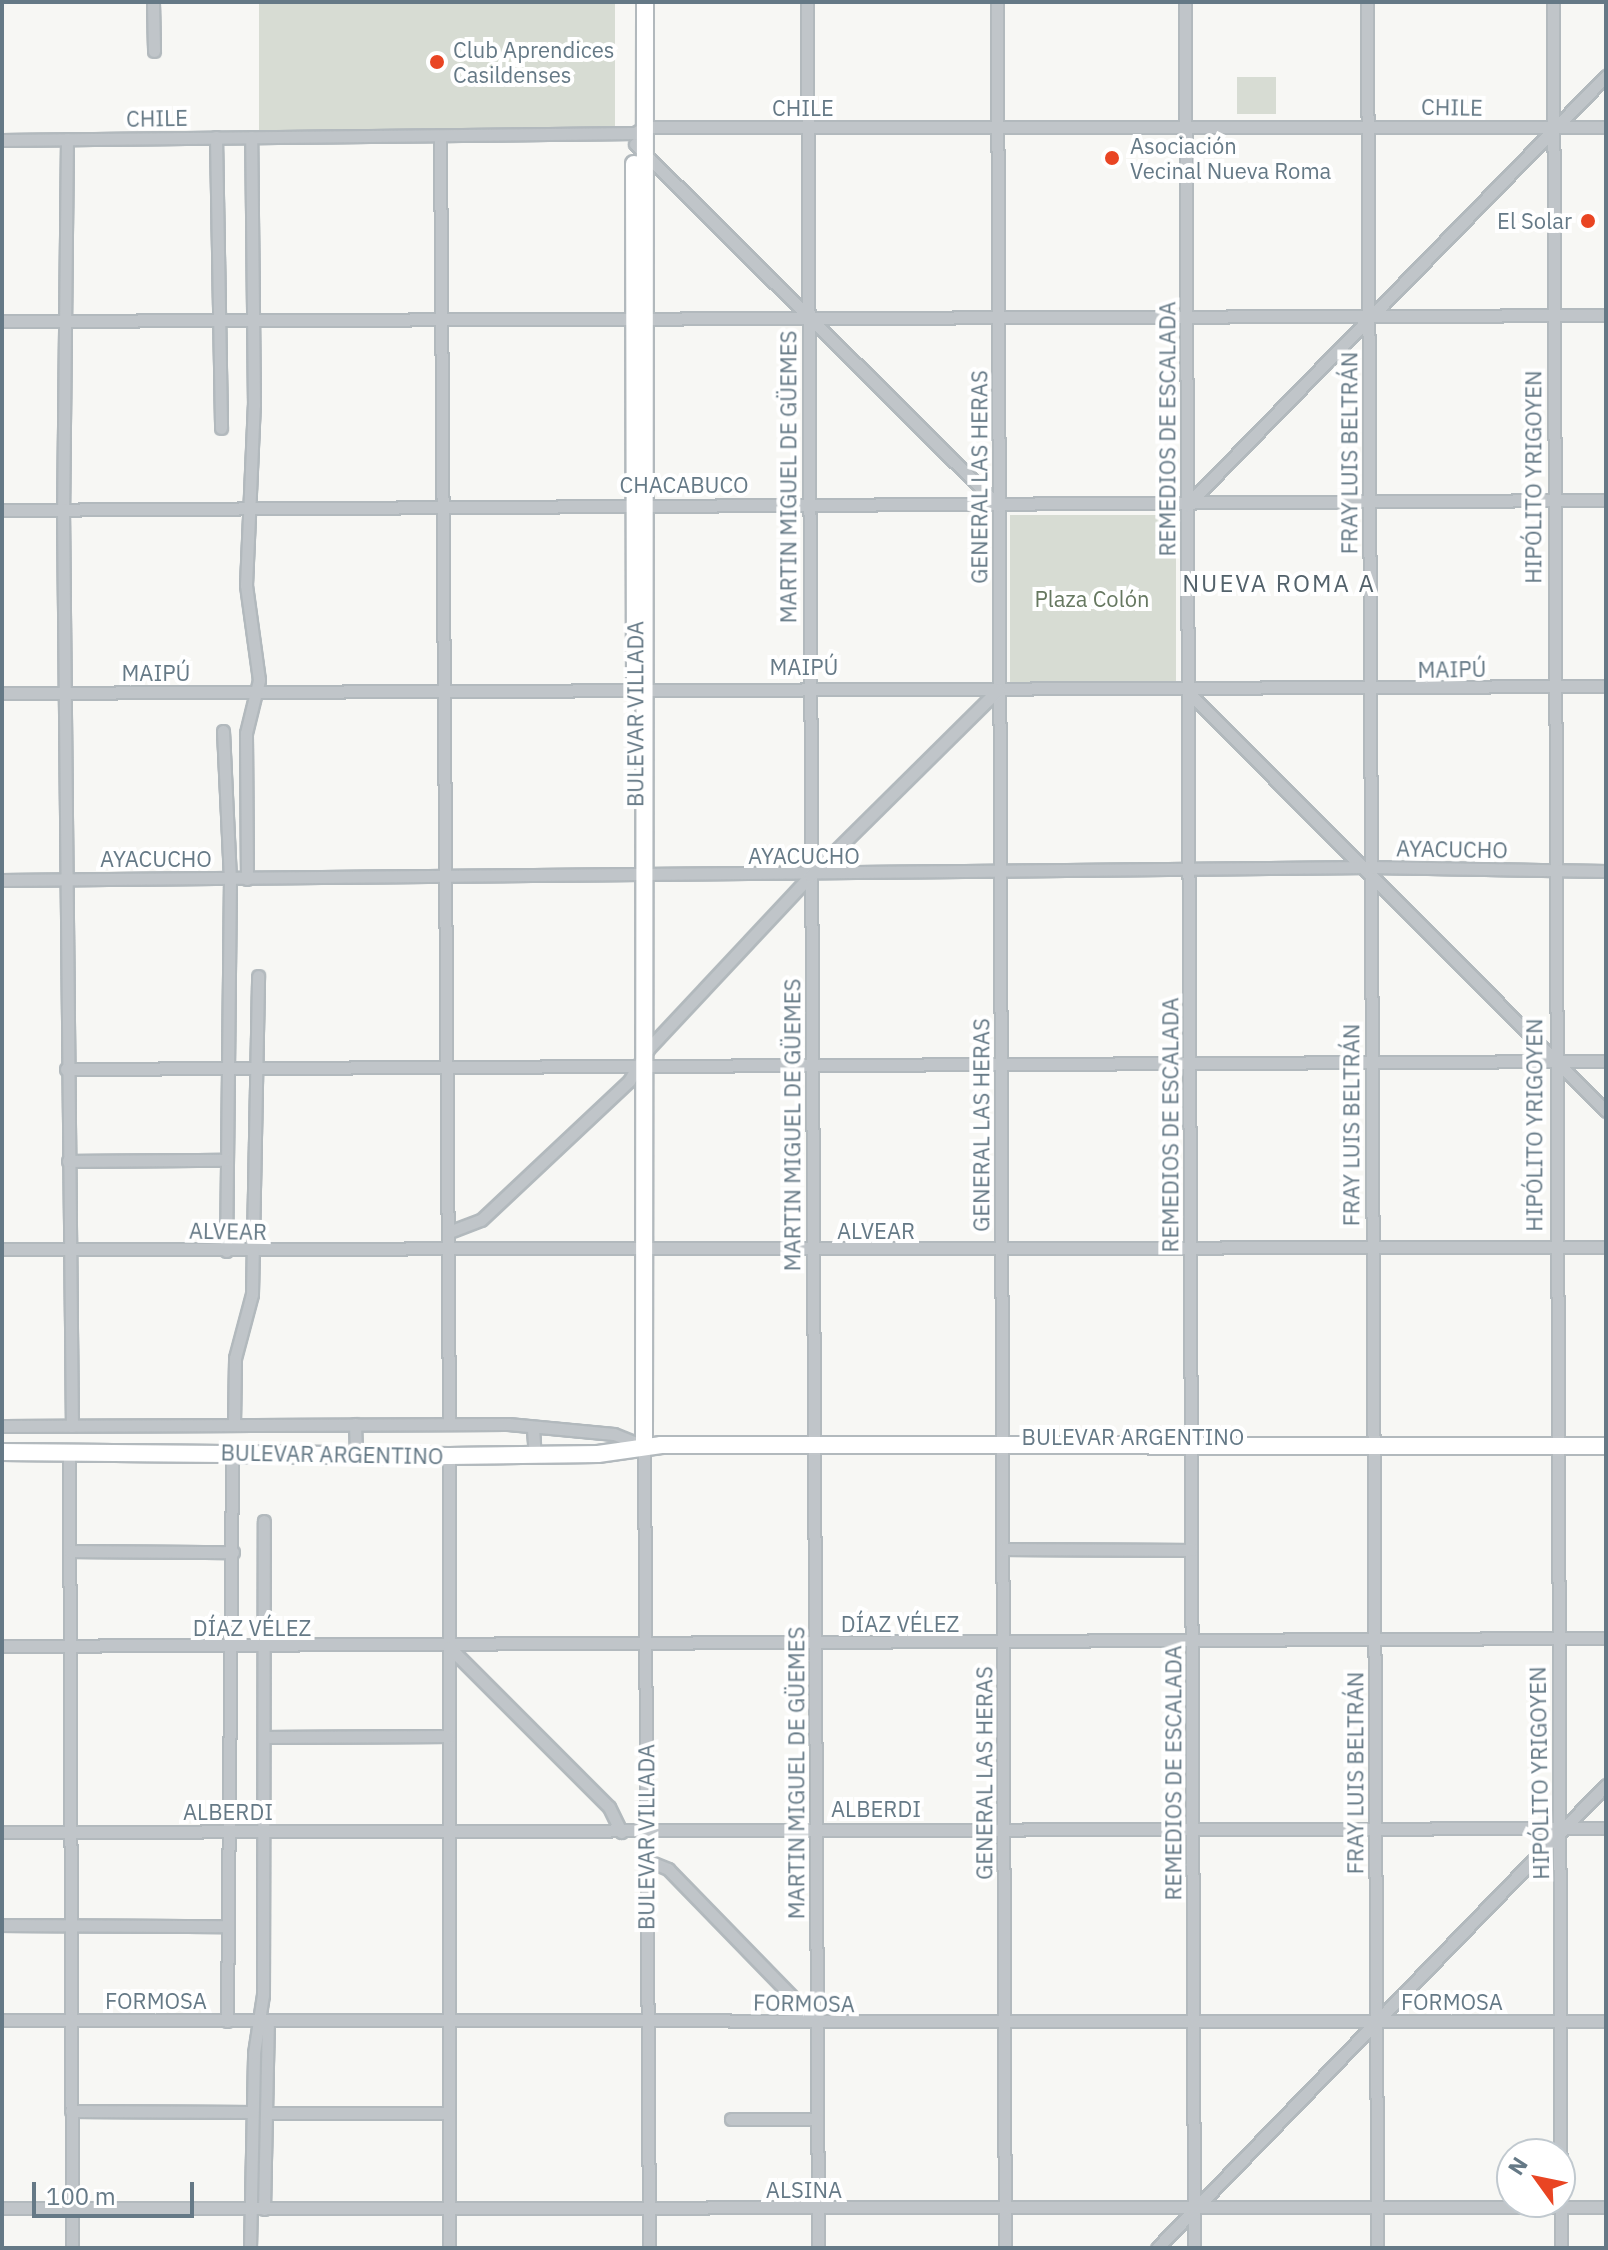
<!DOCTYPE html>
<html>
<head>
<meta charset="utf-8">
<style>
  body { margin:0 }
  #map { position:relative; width:1608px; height:2250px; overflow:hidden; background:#f7f7f4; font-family:"IBM Plex Sans",sans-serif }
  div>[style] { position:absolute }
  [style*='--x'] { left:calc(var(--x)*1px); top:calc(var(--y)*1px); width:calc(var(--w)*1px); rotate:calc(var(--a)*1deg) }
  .green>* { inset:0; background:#d7dcd3; transform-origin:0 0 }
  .roads { filter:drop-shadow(2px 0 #b2b9bd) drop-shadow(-2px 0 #b2b9bd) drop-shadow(0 2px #b2b9bd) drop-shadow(0 -2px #b2b9bd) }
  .street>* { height:11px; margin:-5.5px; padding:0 5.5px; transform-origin:5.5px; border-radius:5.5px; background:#c0c5c9 }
  .secondary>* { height:16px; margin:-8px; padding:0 8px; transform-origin:8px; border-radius:8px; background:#fff }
  .dots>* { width:22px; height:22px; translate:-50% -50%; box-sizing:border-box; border:4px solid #fff; border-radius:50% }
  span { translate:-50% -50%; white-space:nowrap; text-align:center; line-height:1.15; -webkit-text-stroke:8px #fff; paint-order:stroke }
  .poi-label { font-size:22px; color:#657986 }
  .left { translate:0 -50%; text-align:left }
  .right { translate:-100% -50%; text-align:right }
  .street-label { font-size:22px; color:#657986 }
  .park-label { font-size:22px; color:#667860 }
  .neighbourhood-label { font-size:24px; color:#53626b; letter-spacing:2px }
  .frame { position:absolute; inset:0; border:4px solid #657986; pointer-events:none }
  .north { position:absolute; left:1496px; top:2138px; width:80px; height:80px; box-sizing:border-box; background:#fff; border:2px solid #c1c9cf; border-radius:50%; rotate:303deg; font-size:22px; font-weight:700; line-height:32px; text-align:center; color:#657986 }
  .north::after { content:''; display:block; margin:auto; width:28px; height:36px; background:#e94523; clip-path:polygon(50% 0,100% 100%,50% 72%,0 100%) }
  .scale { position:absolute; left:32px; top:2182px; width:162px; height:36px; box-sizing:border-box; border:4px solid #657986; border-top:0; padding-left:10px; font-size:24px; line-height:28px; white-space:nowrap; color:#657986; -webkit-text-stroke:6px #fff; paint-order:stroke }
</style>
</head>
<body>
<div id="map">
  <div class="green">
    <div style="left:259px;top:2px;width:356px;height:129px"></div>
    <div style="left:1237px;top:77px;width:39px;height:37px"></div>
    <div style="left:1176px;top:515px;width:169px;height:166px;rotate:90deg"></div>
  </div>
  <div class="roads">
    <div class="street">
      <div style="--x:153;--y:2;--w:49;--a:88.8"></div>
      <div style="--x:807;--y:2;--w:2246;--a:89.72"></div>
      <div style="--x:997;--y:2;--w:2246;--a:89.8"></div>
      <div style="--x:1185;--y:2;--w:2246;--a:89.77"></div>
      <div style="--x:1367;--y:2;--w:2246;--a:89.74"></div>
      <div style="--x:1553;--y:2;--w:2246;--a:89.8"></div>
      <div style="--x:440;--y:136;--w:1288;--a:89.6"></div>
      <div style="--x:216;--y:137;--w:291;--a:89"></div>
      <div style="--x:67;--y:139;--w:370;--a:90.6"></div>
      <div style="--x:63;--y:509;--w:917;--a:89.44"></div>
      <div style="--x:2;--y:140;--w:633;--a:-0.63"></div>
      <div style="--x:635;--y:133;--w:12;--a:-31"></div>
      <div style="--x:645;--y:127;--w:961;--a:0"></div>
      <div style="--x:635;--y:144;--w:513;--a:44.84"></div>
      <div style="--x:2;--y:321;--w:1604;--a:-0.21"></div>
      <div style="--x:1187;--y:505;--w:600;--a:-45.68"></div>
      <div style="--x:2;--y:510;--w:1604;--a:-0.36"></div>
      <div style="--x:1187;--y:691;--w:593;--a:45.07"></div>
      <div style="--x:2;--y:693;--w:1604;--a:-0.25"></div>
      <div style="--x:223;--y:731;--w:147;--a:87.3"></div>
      <div style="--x:230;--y:878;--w:373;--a:90.6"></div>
      <div style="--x:247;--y:879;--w:146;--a:-90.4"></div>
      <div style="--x:246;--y:733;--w:55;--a:-76.2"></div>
      <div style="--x:259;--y:680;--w:96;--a:-97.8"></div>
      <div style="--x:246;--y:585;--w:180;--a:-87.5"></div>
      <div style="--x:254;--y:405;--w:268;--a:-90.6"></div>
      <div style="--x:2;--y:880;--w:1368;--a:-0.54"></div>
      <div style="--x:1370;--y:867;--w:236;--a:1"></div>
      <div style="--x:66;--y:1069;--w:1540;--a:-0.3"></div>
      <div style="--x:68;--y:1161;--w:157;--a:-0.4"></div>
      <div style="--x:449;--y:1232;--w:34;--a:-21"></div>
      <div style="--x:481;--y:1220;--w:203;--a:-43.2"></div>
      <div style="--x:629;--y:1081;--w:37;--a:-59"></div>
      <div style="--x:648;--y:1049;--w:237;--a:-46.9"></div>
      <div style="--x:810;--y:876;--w:266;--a:-44.7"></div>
      <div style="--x:2;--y:1249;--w:1604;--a:-0.07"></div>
      <div style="--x:234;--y:1424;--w:66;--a:-89.1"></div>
      <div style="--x:235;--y:1358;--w:66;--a:-75.1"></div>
      <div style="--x:252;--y:1294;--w:318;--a:-88.9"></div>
      <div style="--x:355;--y:1424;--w:31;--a:88"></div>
      <div style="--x:2;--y:1426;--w:506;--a:-0.23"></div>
      <div style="--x:508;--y:1424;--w:106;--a:5.4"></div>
      <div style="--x:614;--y:1434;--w:32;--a:22"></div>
      <div style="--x:644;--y:1446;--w:802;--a:89.64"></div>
      <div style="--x:533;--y:1429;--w:26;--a:86"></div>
      <div style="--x:69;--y:1452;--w:796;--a:89.78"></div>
      <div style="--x:449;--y:1456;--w:792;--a:90"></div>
      <div style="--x:1003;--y:1549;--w:188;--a:0.3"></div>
      <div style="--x:70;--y:1551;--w:163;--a:0.4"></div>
      <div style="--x:2;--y:1646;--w:1604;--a:-0.29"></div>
      <div style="--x:449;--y:1647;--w:226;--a:45"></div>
      <div style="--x:609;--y:1807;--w:28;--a:64"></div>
      <div style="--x:265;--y:1737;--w:184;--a:-0.3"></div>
      <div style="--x:2;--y:1832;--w:1604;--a:-0.14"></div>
      <div style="--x:646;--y:1860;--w:24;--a:22"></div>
      <div style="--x:668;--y:1869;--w:215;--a:45.8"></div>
      <div style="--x:2;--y:1925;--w:225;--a:0.3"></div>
      <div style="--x:2;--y:2020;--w:1604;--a:0.04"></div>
      <div style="--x:227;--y:2021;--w:567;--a:-89.49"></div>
      <div style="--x:71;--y:2111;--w:181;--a:0.3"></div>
      <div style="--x:267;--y:2113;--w:182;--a:0"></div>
      <div style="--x:731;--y:2119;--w:86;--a:0"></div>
      <div style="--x:2;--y:2208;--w:1604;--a:-0.04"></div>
      <div style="--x:264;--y:2209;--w:187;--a:-88.8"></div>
      <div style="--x:250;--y:2248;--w:195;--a:-88.8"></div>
      <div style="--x:254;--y:2053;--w:59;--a:-81.2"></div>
      <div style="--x:263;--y:1995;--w:474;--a:-89.9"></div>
      <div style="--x:1157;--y:2248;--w:645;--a:-45.88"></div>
    </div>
    <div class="secondary">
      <div style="--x:634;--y:164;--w:528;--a:89.89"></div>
      <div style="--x:644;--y:1446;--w:1444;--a:-89.96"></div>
      <div style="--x:2;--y:1452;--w:447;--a:0.5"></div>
      <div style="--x:449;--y:1456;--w:149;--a:-0.8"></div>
      <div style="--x:598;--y:1454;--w:64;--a:-8.1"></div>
      <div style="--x:661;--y:1445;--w:945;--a:0.06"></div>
    </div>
  </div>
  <div class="dots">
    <div style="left:437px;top:62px;background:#e94523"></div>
    <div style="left:1112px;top:158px;background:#e94523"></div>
    <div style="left:1588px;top:221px;background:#e94523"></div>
  </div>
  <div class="poi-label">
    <span class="left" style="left:453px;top:62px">Club Aprendices<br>Casildenses</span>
    <span class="left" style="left:1130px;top:158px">Asociación<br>Vecinal Nueva Roma</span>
    <span class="right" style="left:1572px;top:221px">El Solar</span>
  </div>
  <div class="street-label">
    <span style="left:1452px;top:107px;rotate:1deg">CHILE</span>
    <span style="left:803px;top:108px">CHILE</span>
    <span style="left:157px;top:118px;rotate:-1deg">CHILE</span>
    <span style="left:1167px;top:429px;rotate:-90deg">REMEDIOS DE ESCALADA</span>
    <span style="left:1349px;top:453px;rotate:-90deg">FRAY LUIS BELTRÁN</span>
    <span style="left:788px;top:477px;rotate:-90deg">MARTIN MIGUEL DE GÜEMES</span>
    <span style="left:979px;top:477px;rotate:-90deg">GENERAL LAS HERAS</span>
    <span style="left:1533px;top:477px;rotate:-90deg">HIPÓLITO YRIGOYEN</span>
    <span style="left:684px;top:485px">CHACABUCO</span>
    <span style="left:804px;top:667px">MAIPÚ</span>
    <span style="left:1452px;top:669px;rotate:-1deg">MAIPÚ</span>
    <span style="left:156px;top:673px">MAIPÚ</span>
    <span style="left:635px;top:714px;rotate:-90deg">BULEVAR VILLADA</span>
    <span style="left:1452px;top:849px;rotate:1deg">AYACUCHO</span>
    <span style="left:804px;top:856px">AYACUCHO</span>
    <span style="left:156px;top:859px">AYACUCHO</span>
    <span style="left:792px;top:1125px;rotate:-90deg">MARTIN MIGUEL DE GÜEMES</span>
    <span style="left:981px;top:1125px;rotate:-90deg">GENERAL LAS HERAS</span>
    <span style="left:1170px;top:1125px;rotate:-90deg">REMEDIOS DE ESCALADA</span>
    <span style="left:1351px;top:1125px;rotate:-90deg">FRAY LUIS BELTRÁN</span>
    <span style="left:1534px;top:1125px;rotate:-90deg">HIPÓLITO YRIGOYEN</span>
    <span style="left:228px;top:1231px;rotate:1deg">ALVEAR</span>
    <span style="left:876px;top:1231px">ALVEAR</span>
    <span style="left:1133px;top:1437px">BULEVAR ARGENTINO</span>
    <span style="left:332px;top:1454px;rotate:1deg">BULEVAR ARGENTINO</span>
    <span style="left:900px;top:1624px">DÍAZ VÉLEZ</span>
    <span style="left:252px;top:1628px">DÍAZ VÉLEZ</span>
    <span style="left:796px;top:1773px;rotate:-90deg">MARTIN MIGUEL DE GÜEMES</span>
    <span style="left:984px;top:1773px;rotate:-90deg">GENERAL LAS HERAS</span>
    <span style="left:1173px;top:1773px;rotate:-90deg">REMEDIOS DE ESCALADA</span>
    <span style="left:1355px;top:1773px;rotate:-90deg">FRAY LUIS BELTRÁN</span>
    <span style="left:1539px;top:1773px;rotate:-91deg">HIPÓLITO YRIGOYEN</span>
    <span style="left:876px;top:1809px">ALBERDI</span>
    <span style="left:228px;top:1812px">ALBERDI</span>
    <span style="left:646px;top:1837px;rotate:-90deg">BULEVAR VILLADA</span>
    <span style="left:156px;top:2001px">FORMOSA</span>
    <span style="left:1452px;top:2002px">FORMOSA</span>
    <span style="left:804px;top:2003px;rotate:1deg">FORMOSA</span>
    <span style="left:804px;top:2190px">ALSINA</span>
  </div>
  <div class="park-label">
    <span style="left:1092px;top:599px">Plaza Colón</span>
  </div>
  <div class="neighbourhood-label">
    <span style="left:1279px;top:584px">NUEVA ROMA A</span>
  </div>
  <div class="frame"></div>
  <div class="north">N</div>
  <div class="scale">100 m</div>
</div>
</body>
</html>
